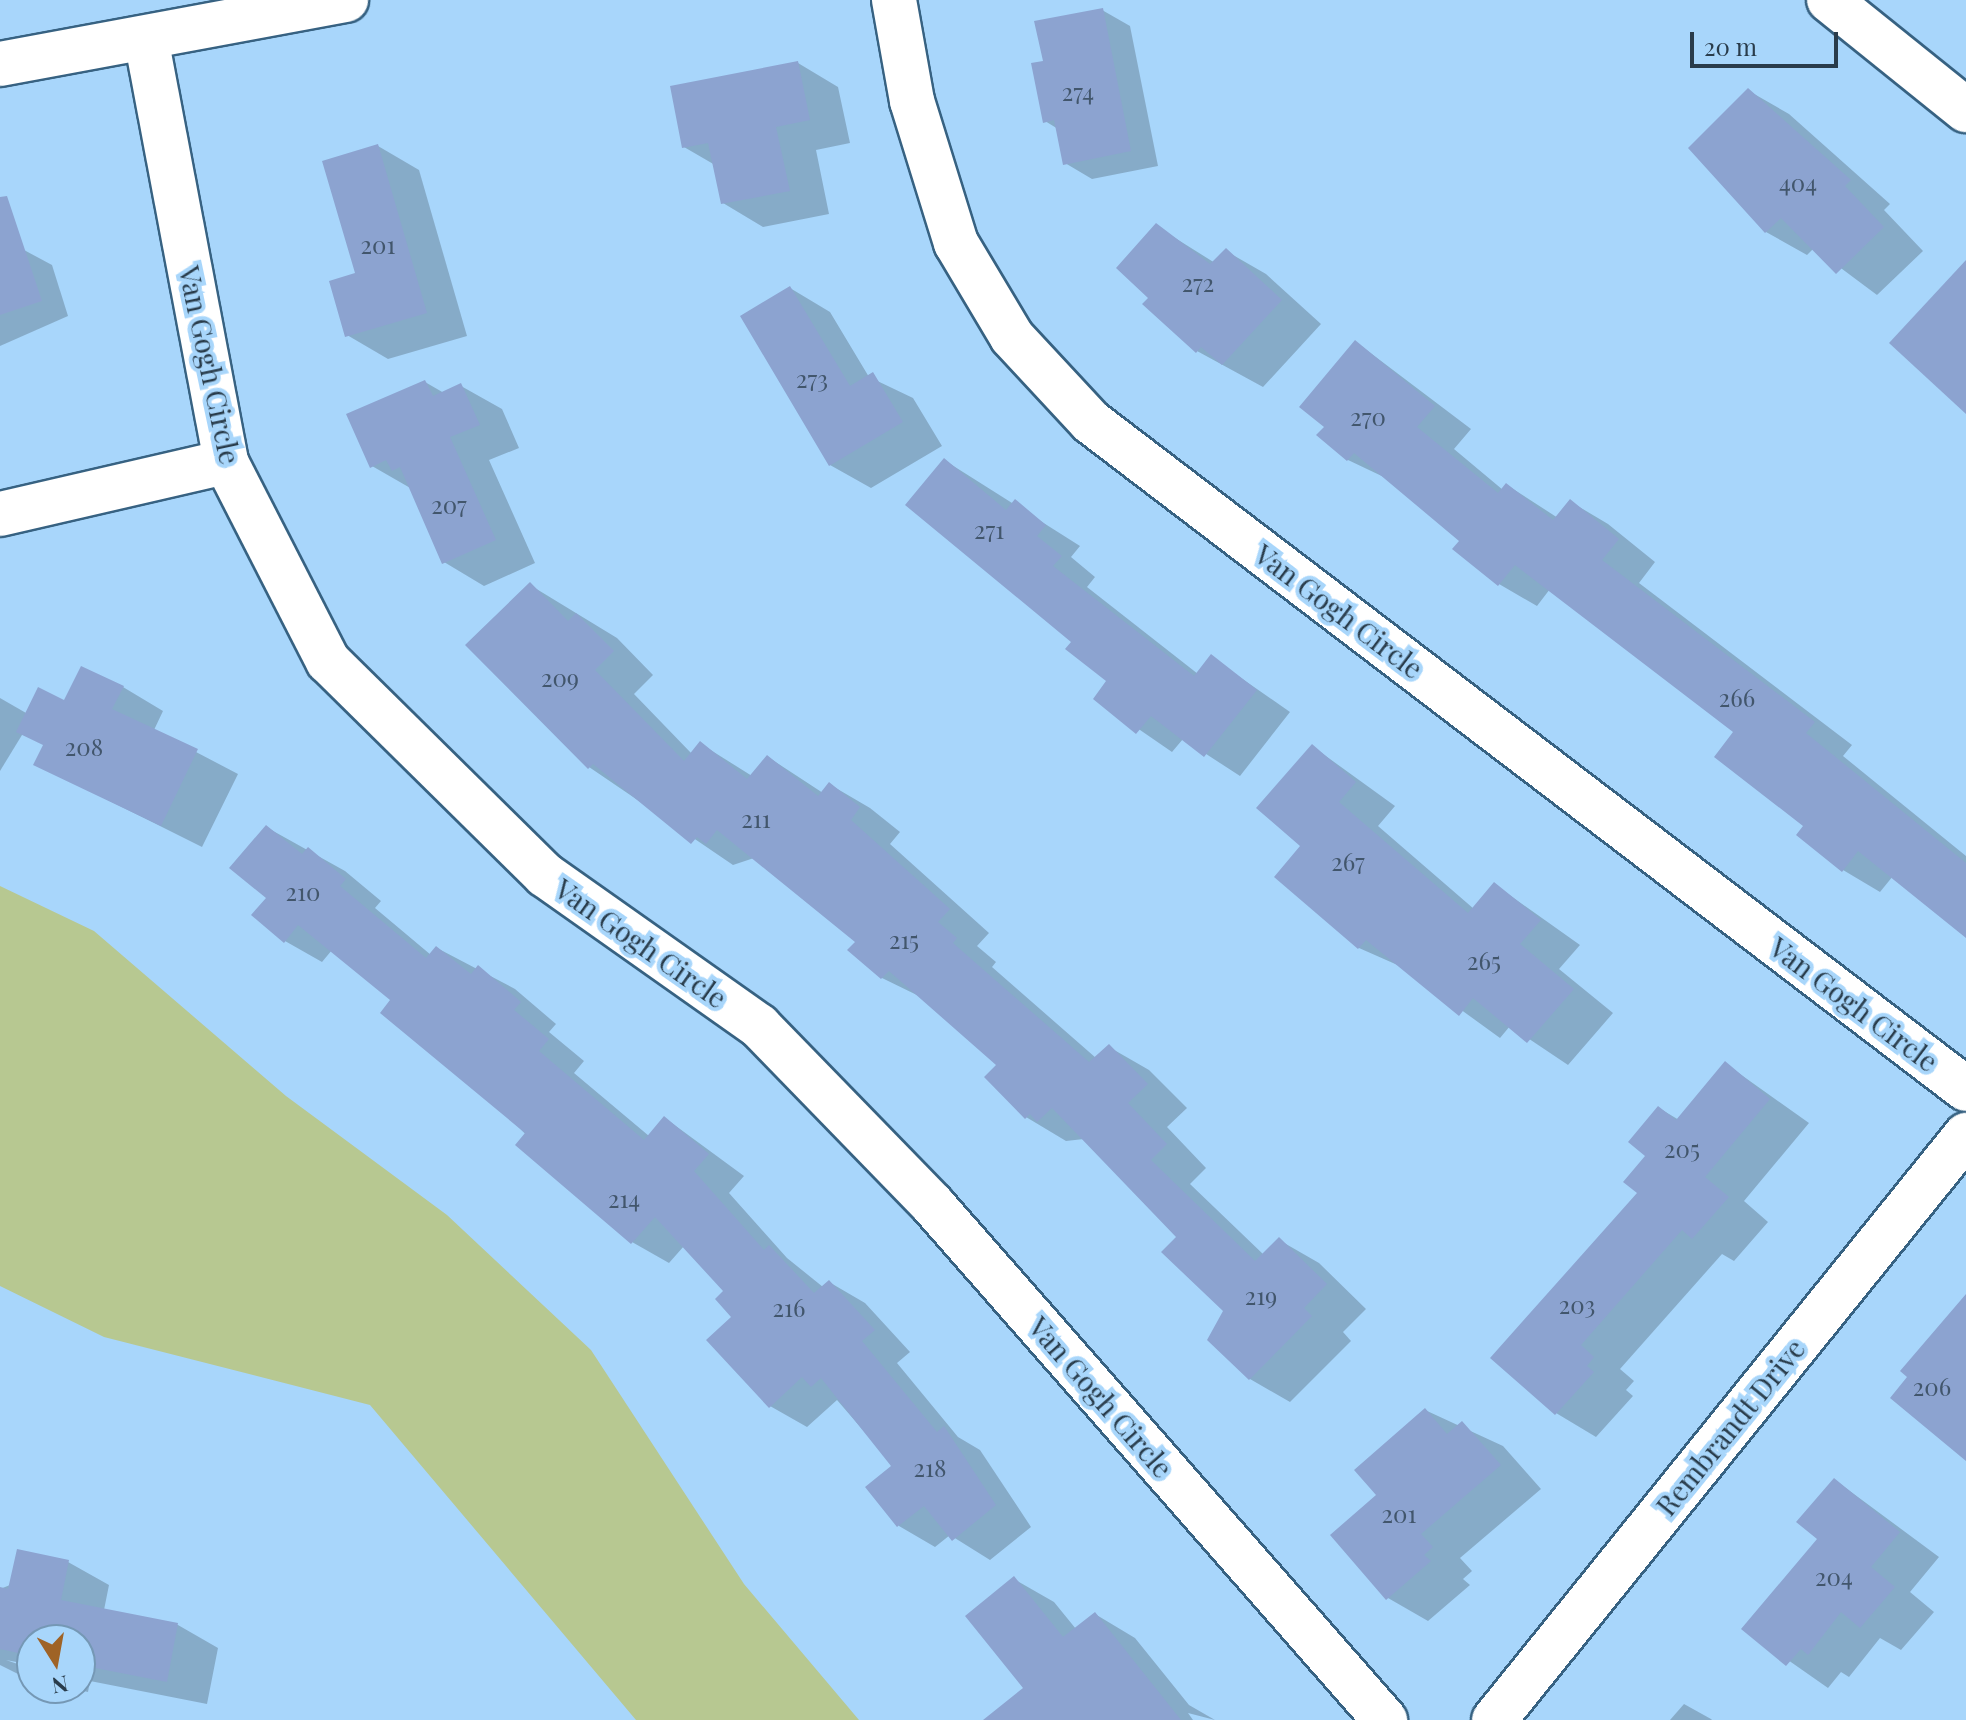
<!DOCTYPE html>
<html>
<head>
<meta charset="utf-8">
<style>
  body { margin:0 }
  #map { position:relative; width:1966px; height:1720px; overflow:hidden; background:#a8d6fb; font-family:"Playfair Display",serif }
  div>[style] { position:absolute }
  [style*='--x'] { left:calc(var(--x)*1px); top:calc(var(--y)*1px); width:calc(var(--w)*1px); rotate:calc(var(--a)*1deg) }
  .green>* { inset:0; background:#b7c891 }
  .shadow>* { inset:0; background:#0003 }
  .building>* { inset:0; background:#8ca3d0 }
  .roads { filter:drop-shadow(2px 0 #376282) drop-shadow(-2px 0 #376282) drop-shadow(0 2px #376282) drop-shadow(0 -2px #376282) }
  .minor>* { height:44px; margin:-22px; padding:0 22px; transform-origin:22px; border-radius:22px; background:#fff }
  .major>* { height:44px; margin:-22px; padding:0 22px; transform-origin:22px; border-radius:22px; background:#fff }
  span { translate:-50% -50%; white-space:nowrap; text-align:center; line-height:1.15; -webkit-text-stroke:8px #a8d6fb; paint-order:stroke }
  .number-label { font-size:24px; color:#42566c }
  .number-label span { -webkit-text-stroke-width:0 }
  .street-label { font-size:28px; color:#293c4b }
  .north { position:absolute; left:16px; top:1624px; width:80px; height:80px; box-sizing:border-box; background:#a8d6fb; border:2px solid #7598b5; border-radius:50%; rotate:169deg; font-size:22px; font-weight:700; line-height:32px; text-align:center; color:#293c4b }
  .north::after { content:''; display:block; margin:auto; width:28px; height:36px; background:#9f6326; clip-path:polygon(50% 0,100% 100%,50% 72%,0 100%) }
  .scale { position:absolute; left:1690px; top:32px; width:148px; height:36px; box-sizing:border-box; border:4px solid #293c4b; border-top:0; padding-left:10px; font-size:24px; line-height:28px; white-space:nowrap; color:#293c4b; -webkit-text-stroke:6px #a8d6fb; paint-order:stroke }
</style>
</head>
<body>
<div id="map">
  <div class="green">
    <div style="clip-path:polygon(0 886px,94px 931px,286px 1096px,447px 1215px,591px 1350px,744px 1584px,859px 1720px,636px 1720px,370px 1405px,104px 1337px,0 1286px)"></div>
  </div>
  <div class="shadow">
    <div style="clip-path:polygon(1102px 10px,1130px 26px,1158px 166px,1092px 179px,1065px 163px,1058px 129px,1045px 121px)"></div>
    <div style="clip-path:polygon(798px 63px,838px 87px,850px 143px,816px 150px,829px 214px,763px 227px,723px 203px,715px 165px,684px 147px)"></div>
    <div style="clip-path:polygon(1749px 91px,1789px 114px,1890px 204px,1884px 210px,1923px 251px,1877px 295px,1814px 248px,1807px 255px,1766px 232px)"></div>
    <div style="clip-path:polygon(378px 146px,419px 170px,467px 336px,388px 359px,347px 335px)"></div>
    <div style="clip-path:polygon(1156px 226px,1215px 263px,1226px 251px,1266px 274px,1321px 324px,1263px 387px,1197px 351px)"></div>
    <div style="clip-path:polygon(24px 250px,52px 265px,68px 316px,0 346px,0 258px)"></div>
    <div style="clip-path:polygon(790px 288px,830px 312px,869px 377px,913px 398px,942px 446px,871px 488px,830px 465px)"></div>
    <div style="clip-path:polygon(1356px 342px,1471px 429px,1454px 449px,1503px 490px,1507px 485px,1558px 518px,1571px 502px,1608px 524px,1655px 562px,1639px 583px,1852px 745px,1843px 756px,1966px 856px,1966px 933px,1893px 876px,1880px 892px,1843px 870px,1736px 732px,1550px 589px,1537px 606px,1499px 584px,1462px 540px,1388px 479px,1348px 460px,1326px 427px)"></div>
    <div style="clip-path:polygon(425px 382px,444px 393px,461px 386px,502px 409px,519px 448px,489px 460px,535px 563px,484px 586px,444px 562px,412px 489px,372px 466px)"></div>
    <div style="clip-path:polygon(944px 460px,1080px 546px,1071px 557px,1095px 577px,1087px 587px,1198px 674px,1211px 657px,1290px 712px,1240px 776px,1183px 739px,1172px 752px,1095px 699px,1109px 681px)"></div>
    <div style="clip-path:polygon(530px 585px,617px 638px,653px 675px,634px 694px,692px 754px,701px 744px,752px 776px,768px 757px,823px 793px,829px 784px,870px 808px,900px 832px,890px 844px,989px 933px,977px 946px,996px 962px,992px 967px,1096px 1058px,1109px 1047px,1149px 1070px,1187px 1108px,1167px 1127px,1206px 1168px,1190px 1184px,1264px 1255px,1279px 1240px,1319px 1263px,1366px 1309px,1343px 1332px,1351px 1341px,1290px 1402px,1250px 1379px,1225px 1311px,1178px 1237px,1084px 1139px,1066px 1141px,1026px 1117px,999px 1065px,925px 999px,882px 978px,850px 950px,858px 942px,754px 858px,733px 865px,589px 767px)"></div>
    <div style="clip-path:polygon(123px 687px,163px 711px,154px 730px,238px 774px,202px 847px,36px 764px)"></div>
    <div style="clip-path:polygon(0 698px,33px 717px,0 771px)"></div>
    <div style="clip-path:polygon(1312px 746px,1395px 806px,1378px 826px,1474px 909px,1494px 884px,1580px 945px,1559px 969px,1613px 1013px,1568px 1065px,1510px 1026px,1500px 1038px,1402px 967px,1359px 948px,1303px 846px)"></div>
    <div style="clip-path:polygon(266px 827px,345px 871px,381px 901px,375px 908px,431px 955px,437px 948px,515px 989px,556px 1024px,549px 1032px,584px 1061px,574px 1073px,649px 1136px,665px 1118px,744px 1176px,729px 1193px,787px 1258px,823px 1287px,829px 1282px,865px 1303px,910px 1352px,897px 1363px,958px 1437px,980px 1450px,1031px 1527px,990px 1560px,950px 1535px,935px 1547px,899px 1526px,894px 1466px,837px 1400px,807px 1427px,770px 1406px,726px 1291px,684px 1246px,669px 1263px,632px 1242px,393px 1000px,332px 950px,322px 962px,285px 941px,269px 898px)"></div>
    <div style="clip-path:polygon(1726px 1064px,1809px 1123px,1744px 1201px,1768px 1222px,1734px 1261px,1722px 1254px,1620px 1369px,1634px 1381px,1626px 1390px,1633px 1396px,1596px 1437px,1556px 1413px,1493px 1358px,1640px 1193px,1659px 1108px,1679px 1120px)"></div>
    <div style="clip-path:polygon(1425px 1410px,1503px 1446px,1541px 1489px,1460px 1558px,1472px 1571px,1463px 1579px,1470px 1585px,1428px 1621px,1388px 1598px,1379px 1495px)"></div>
    <div style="clip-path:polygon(1835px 1480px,1939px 1557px,1910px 1592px,1934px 1612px,1901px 1650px,1880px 1638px,1849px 1677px,1841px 1672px,1828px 1688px,1744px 1629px,1820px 1539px)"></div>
    <div style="clip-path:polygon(68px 1562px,109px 1585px,104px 1610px,178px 1625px,218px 1648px,207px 1704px,90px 1681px,88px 1692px,70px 1688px,80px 1688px,80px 1640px,32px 1640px,32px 1665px,6px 1660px,32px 1669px,32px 1681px,0 1665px,0 1589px)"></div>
    <div style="clip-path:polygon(1014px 1579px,1054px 1602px,1076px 1629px,1095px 1614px,1135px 1638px,1189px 1705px,1215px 1720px,1188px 1713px,1193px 1720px,1011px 1720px,1026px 1688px)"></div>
    <div style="clip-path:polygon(1684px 1704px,1711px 1719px,1712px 1720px,1670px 1720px)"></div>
  </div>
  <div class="building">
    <div style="clip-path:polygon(1103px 8px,1131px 151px,1063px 165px,1054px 120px,1043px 123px,1031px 63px,1043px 61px,1034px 21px)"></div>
    <div style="clip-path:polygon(798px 61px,810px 120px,776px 127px,790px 191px,721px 204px,708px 143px,682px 148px,670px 86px)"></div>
    <div style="clip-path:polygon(1748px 88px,1851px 180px,1845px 186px,1884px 227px,1836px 274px,1781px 218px,1765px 233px,1688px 148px)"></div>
    <div style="clip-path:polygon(378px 144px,427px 313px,345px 337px,329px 281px,355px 273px,322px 161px)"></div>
    <div style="clip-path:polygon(7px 196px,42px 301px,0 315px,0 197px)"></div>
    <div style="clip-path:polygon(1156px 223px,1210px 264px,1226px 248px,1282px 300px,1222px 365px,1201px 347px,1196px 353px,1142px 304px,1148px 298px,1116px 268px)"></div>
    <div style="clip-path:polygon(1966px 260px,1966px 414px,1889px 343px)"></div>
    <div style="clip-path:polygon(790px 286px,850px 386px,873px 372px,903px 422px,829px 466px,740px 316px)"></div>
    <div style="clip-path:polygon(1355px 340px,1435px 406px,1417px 427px,1498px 493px,1506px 483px,1553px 520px,1570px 499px,1619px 539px,1602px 560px,1815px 722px,1806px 733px,1966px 863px,1966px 938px,1858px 851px,1842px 872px,1796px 835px,1803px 826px,1714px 757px,1733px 732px,1515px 565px,1498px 586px,1452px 549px,1459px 541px,1354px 453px,1347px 461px,1316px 435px,1324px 427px,1299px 407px)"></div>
    <div style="clip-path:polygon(425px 380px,433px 396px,461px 383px,480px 425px,450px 437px,496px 540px,442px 564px,400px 467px,392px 471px,386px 460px,370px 468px,346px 414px)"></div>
    <div style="clip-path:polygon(944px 458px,1006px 510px,1015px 499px,1046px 525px,1037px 536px,1062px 556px,1053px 566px,1194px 676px,1211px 654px,1257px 690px,1204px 757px,1151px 716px,1136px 734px,1093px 699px,1106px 681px,1065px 649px,1071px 642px,905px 505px)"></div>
    <div style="clip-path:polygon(530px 582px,568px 621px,576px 613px,614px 651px,595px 670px,684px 761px,700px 741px,747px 779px,767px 755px,818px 796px,829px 782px,860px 807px,851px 820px,950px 909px,938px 922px,957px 938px,953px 943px,1089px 1062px,1109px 1044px,1148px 1084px,1128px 1103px,1167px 1144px,1151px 1160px,1255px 1261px,1279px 1237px,1327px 1284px,1304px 1308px,1312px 1316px,1249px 1380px,1207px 1340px,1223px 1311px,1161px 1252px,1176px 1237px,1052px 1108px,1037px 1122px,1030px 1114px,1025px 1119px,984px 1077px,996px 1065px,889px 971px,881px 979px,847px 950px,855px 942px,717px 830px,706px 844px,697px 837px,691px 844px,593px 764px,588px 769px,465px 645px)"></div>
    <div style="clip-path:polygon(81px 666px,124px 686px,112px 709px,198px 749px,161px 826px,33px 765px,43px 745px,16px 732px,38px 687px,64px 700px)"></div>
    <div style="clip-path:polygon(1312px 744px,1356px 782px,1339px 802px,1468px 913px,1494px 882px,1541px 920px,1520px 944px,1574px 989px,1527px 1043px,1473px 998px,1459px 1016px,1366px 940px,1358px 949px,1274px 877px,1300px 846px,1256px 808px)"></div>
    <div style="clip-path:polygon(266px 825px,302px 854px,308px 847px,346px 879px,340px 886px,426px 958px,436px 946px,471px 974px,478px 965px,521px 1002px,514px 1010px,549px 1039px,539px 1051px,644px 1140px,664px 1116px,709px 1154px,694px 1171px,764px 1250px,769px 1245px,814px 1293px,829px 1280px,875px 1330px,862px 1341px,937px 1432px,944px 1426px,996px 1505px,952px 1541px,924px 1506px,897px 1527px,865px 1487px,891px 1466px,821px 1378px,811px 1387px,802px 1377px,769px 1408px,706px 1340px,731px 1317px,715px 1299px,723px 1291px,655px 1217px,631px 1244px,515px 1145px,525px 1133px,380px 1013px,390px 1000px,298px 925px,284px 943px,251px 915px,266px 898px,229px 868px)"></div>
    <div style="clip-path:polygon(1725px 1061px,1770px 1099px,1705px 1177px,1729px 1197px,1692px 1239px,1682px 1230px,1581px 1345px,1594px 1357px,1587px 1366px,1594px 1372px,1555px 1415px,1490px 1358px,1637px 1193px,1623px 1182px,1645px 1156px,1628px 1142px,1658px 1106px,1676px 1120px)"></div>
    <div style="clip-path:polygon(1966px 1294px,1966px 1461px,1890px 1398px,1907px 1377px,1900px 1371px)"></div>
    <div style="clip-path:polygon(1425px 1408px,1447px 1434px,1462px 1421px,1501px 1465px,1421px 1534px,1433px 1547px,1424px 1555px,1431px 1561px,1386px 1600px,1330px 1535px,1376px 1495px,1354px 1470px)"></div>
    <div style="clip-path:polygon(1834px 1478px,1900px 1532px,1871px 1567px,1895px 1587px,1860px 1628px,1841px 1612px,1808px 1655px,1801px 1649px,1786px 1666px,1741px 1629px,1817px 1539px,1796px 1522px)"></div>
    <div style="clip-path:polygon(17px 1549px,69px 1560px,61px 1600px,178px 1623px,167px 1682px,80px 1665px,80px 1640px,32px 1640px,32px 1656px,0 1649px,0 1587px,8px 1589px)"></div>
    <div style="clip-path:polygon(1014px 1576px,1063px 1637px,1095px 1612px,1181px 1720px,983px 1720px,1023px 1688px,965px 1616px)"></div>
  </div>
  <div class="roads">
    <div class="minor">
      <div style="--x:894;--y:0;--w:103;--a:79.9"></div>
      <div style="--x:912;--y:101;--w:149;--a:72.8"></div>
      <div style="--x:956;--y:243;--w:109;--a:59.2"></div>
      <div style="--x:1012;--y:337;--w:116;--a:47.1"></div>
      <div style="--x:1091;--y:422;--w:1100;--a:37.32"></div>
      <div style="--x:1829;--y:0;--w:176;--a:38.8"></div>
      <div style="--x:146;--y:38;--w:431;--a:79.3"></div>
      <div style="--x:226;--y:462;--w:224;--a:62.9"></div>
      <div style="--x:328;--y:661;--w:305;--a:44.6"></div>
      <div style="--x:545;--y:875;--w:262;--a:35.2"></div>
      <div style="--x:759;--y:1026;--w:248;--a:45.8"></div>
      <div style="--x:932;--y:1204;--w:687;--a:48.72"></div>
      <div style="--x:0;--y:514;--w:232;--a:-13"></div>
      <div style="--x:1494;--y:1720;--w:752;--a:-51.1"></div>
    </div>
    <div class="major">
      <div style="--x:0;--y:64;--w:352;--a:-10.5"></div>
    </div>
  </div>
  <div class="number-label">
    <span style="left:1078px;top:92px">274</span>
    <span style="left:1798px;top:183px">404</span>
    <span style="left:378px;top:245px">201</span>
    <span style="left:1198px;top:283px">272</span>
    <span style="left:812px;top:379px">273</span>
    <span style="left:1368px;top:417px">270</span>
    <span style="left:449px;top:505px">207</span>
    <span style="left:989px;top:530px">271</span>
    <span style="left:560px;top:678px">209</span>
    <span style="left:1737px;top:698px">266</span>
    <span style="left:84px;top:747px">208</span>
    <span style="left:756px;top:819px">211</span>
    <span style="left:1348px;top:862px">267</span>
    <span style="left:303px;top:892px">210</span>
    <span style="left:904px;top:940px">215</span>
    <span style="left:1484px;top:961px">265</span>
    <span style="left:1682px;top:1149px">205</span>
    <span style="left:624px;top:1199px">214</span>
    <span style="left:1261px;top:1296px">219</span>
    <span style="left:1577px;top:1305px">203</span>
    <span style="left:789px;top:1308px">216</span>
    <span style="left:1932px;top:1387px">206</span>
    <span style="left:930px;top:1468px">218</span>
    <span style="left:1399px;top:1514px">201</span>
    <span style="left:1834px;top:1577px">204</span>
  </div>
  <div class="street-label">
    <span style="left:210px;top:365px;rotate:78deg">Van Gogh Circle</span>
    <span style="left:1339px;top:611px;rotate:37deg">Van Gogh Circle</span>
    <span style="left:641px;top:943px;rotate:35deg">Van Gogh Circle</span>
    <span style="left:1854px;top:1004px;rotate:37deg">Van Gogh Circle</span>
    <span style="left:1101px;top:1397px;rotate:49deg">Van Gogh Circle</span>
    <span style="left:1730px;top:1427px;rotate:-51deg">Rembrandt Drive</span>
  </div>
  <div class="north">N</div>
  <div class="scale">20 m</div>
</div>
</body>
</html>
